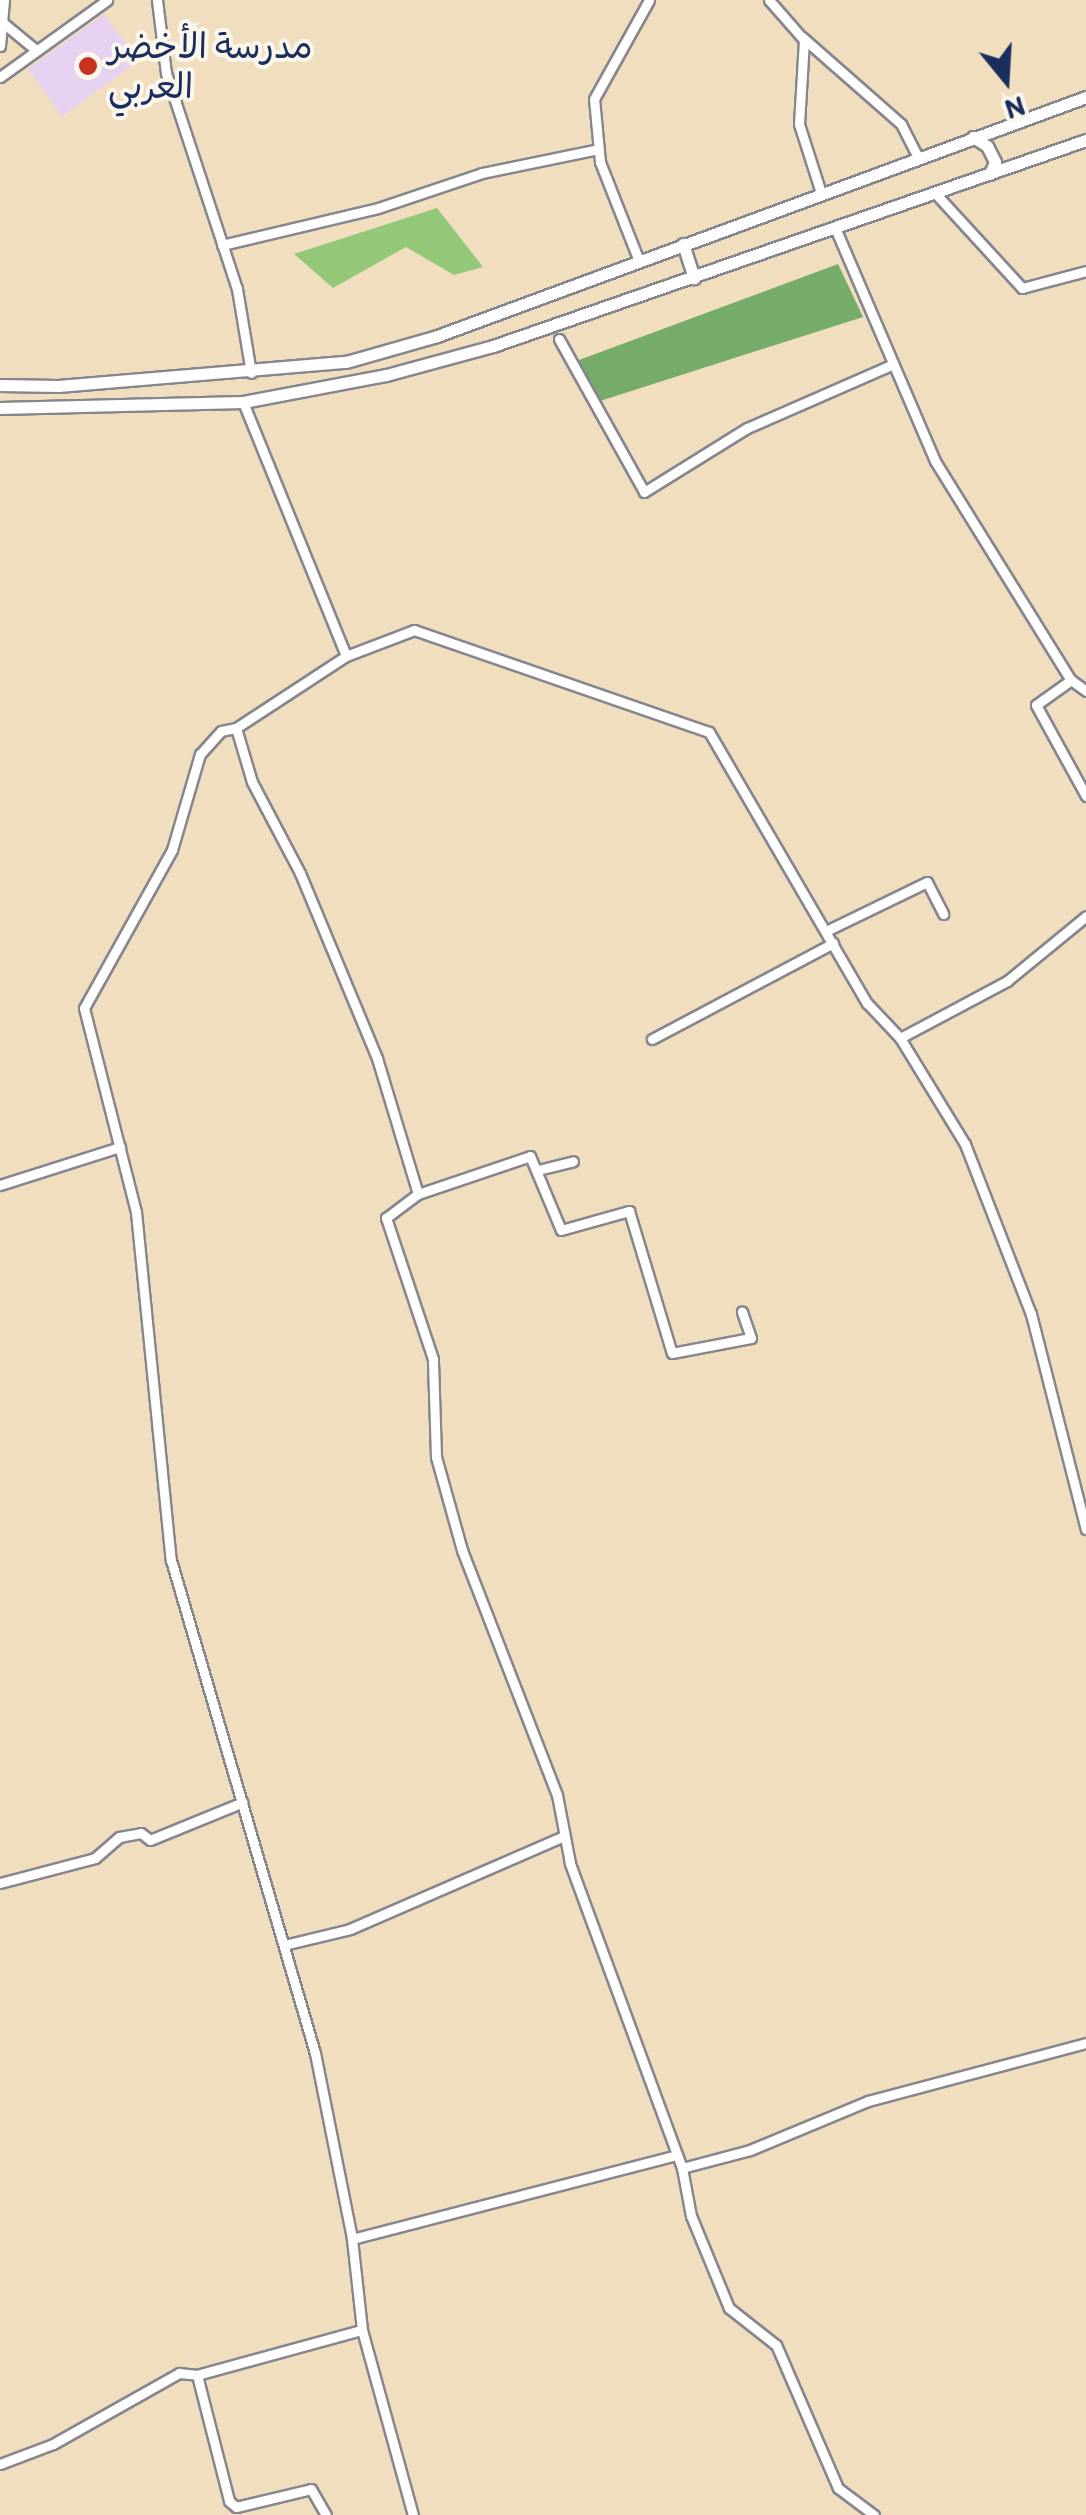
<!DOCTYPE html>
<html>
<head>
<meta charset="utf-8">
<style>
  body { margin:0 }
  #map { position:relative; width:1086px; height:2515px; overflow:hidden; background:#f1debe; font-family:Itim,"Playpen Sans Arabic",sans-serif }
  div>[style] { position:absolute }
  [style*='--x'] { left:calc(var(--x)*1px); top:calc(var(--y)*1px); width:calc(var(--w)*1px); rotate:calc(var(--a)*1deg) }
  .built>* { inset:0; background:#e6d2f0; transform-origin:0 0 }
  .green>* { inset:0; background:#93c879 }
  .forest>* { inset:0; background:#76ac69 }
  .roads { filter:drop-shadow(2px 0 #86868e) drop-shadow(-2px 0 #86868e) drop-shadow(0 2px #86868e) drop-shadow(0 -2px #86868e) }
  .minor>* { height:9px; margin:-4.5px; padding:0 4.5px; transform-origin:4.5px; border-radius:4.5px; background:#fff }
  .secondary>* { height:11px; margin:-5.5px; padding:0 5.5px; transform-origin:5.5px; border-radius:5.5px; background:#fff }
  .dots>* { width:28px; height:28px; translate:-50% -50%; box-sizing:border-box; border:5px solid #fbf7ec; border-radius:50% }
  span { translate:-50% -50%; white-space:nowrap; text-align:center; line-height:1.15; -webkit-text-stroke:8px #fbf7ec; paint-order:stroke }
  .poi-label { font-size:35px; color:#1b2f5e }
  .left { translate:0 -50%; text-align:left }
  .north { position:absolute; left:956px; top:30px; width:100px; height:100px; -webkit-text-stroke:8px #fbf7ec; paint-order:stroke; rotate:162deg; font-size:28px; font-weight:700; line-height:40px; text-align:center; color:#1b2f5e }
  .north::after { content:''; display:block; margin:auto; width:35px; height:45px; background:#1b2f5e; clip-path:polygon(50% 0,100% 100%,50% 72%,0 100%) }
</style>
</head>
<body>
<div id="map">
  <div class="built">
    <div style="left:104px;top:14px;width:58px;height:94px;rotate:54deg"></div>
  </div>
  <div class="green">
    <div style="clip-path:polygon(437px 208px,483px 267px,454px 275px,406px 247px,333px 288px,294px 254px)"></div>
  </div>
  <div class="forest">
    <div style="clip-path:polygon(838px 264px,863px 317px,600px 401px,579px 360px)"></div>
  </div>
  <div class="roads">
    <div class="minor">
      <div style="--x:157;--y:0;--w:74;--a:83"></div>
      <div style="--x:166;--y:73;--w:227;--a:71.8"></div>
      <div style="--x:237;--y:289;--w:85;--a:80.5"></div>
      <div style="--x:769;--y:0;--w:53;--a:48.8"></div>
      <div style="--x:804;--y:40;--w:84;--a:93.4"></div>
      <div style="--x:799;--y:124;--w:72;--a:72.3"></div>
      <div style="--x:2;--y:22;--w:44;--a:39.5"></div>
      <div style="--x:802;--y:37;--w:132;--a:41.3"></div>
      <div style="--x:901;--y:124;--w:37;--a:63"></div>
      <div style="--x:0;--y:46;--w:46;--a:-85"></div>
      <div style="--x:0;--y:77;--w:132;--a:-35.7"></div>
      <div style="--x:935;--y:193;--w:129;--a:47.5"></div>
      <div style="--x:1022;--y:288;--w:66;--a:-14.9"></div>
      <div style="--x:836;--y:230;--w:251;--a:66.8"></div>
      <div style="--x:935;--y:461;--w:258;--a:58.2"></div>
      <div style="--x:1071;--y:680;--w:19;--a:36"></div>
      <div style="--x:222;--y:245;--w:160;--a:-13.3"></div>
      <div style="--x:378;--y:208;--w:110;--a:-18.6"></div>
      <div style="--x:482;--y:173;--w:119;--a:-11.6"></div>
      <div style="--x:639;--y:261;--w:106;--a:-111.5"></div>
      <div style="--x:600;--y:162;--w:63;--a:-95.4"></div>
      <div style="--x:594;--y:99;--w:113;--a:-60.9"></div>
      <div style="--x:559;--y:339;--w:175;--a:60.9"></div>
      <div style="--x:644;--y:492;--w:121;--a:-31.9"></div>
      <div style="--x:747;--y:428;--w:157;--a:-23.6"></div>
      <div style="--x:243;--y:402;--w:274;--a:67.9"></div>
      <div style="--x:1071;--y:680;--w:43;--a:144.5"></div>
      <div style="--x:1036;--y:705;--w:104;--a:61.2"></div>
      <div style="--x:236;--y:728;--w:15;--a:169"></div>
      <div style="--x:221;--y:731;--w:31;--a:132"></div>
      <div style="--x:200;--y:754;--w:100;--a:106.3"></div>
      <div style="--x:172;--y:850;--w:181;--a:119.1"></div>
      <div style="--x:84;--y:1008;--w:211;--a:75.7"></div>
      <div style="--x:136;--y:1212;--w:350;--a:84.3"></div>
      <div style="--x:171;--y:1560;--w:514;--a:73.72"></div>
      <div style="--x:315;--y:2053;--w:190;--a:78.7"></div>
      <div style="--x:352;--y:2239;--w:92;--a:83.7"></div>
      <div style="--x:362;--y:2330;--w:192;--a:74.6"></div>
      <div style="--x:826;--y:931;--w:112;--a:-25.9"></div>
      <div style="--x:927;--y:882;--w:36;--a:63"></div>
      <div style="--x:900;--y:1038;--w:121;--a:-28"></div>
      <div style="--x:1007;--y:981;--w:102;--a:-39.4"></div>
      <div style="--x:652;--y:1039;--w:205;--a:-27.9"></div>
      <div style="--x:538;--y:1170;--w:36;--a:-14"></div>
      <div style="--x:0;--y:1185;--w:126;--a:-17.6"></div>
      <div style="--x:418;--y:1194;--w:118;--a:-18.7"></div>
      <div style="--x:530;--y:1156;--w:80;--a:67.3"></div>
      <div style="--x:561;--y:1230;--w:71;--a:-15.6"></div>
      <div style="--x:629;--y:1211;--w:148;--a:73.2"></div>
      <div style="--x:672;--y:1353;--w:80;--a:-10.8"></div>
      <div style="--x:751;--y:1338;--w:28;--a:-109"></div>
      <div style="--x:0;--y:1883;--w:98;--a:-14.7"></div>
      <div style="--x:95;--y:1858;--w:32;--a:-41"></div>
      <div style="--x:119;--y:1837;--w:22;--a:-10"></div>
      <div style="--x:141;--y:1833;--w:11;--a:38"></div>
      <div style="--x:150;--y:1840;--w:100;--a:-22.2"></div>
      <div style="--x:284;--y:1945;--w:68;--a:-13.6"></div>
      <div style="--x:350;--y:1929;--w:233;--a:-23.5"></div>
      <div style="--x:682;--y:2168;--w:70;--a:-14.8"></div>
      <div style="--x:750;--y:2150;--w:128;--a:-22.6"></div>
      <div style="--x:868;--y:2101;--w:226;--a:-14.9"></div>
      <div style="--x:352;--y:2239;--w:335;--a:-14.5"></div>
      <div style="--x:197;--y:2375;--w:130;--a:75.7"></div>
      <div style="--x:229;--y:2501;--w:9;--a:41"></div>
      <div style="--x:236;--y:2507;--w:77;--a:-13.5"></div>
      <div style="--x:311;--y:2489;--w:30;--a:60"></div>
      <div style="--x:0;--y:2464;--w:57;--a:-20.7"></div>
      <div style="--x:53;--y:2444;--w:145;--a:-29.4"></div>
      <div style="--x:179;--y:2373;--w:18;--a:6"></div>
      <div style="--x:197;--y:2375;--w:171;--a:-15.3"></div>
      <div style="--x:874;--y:2515;--w:45;--a:-143.1"></div>
      <div style="--x:838;--y:2488;--w:156;--a:-113.4"></div>
      <div style="--x:776;--y:2345;--w:60;--a:-141.8"></div>
      <div style="--x:729;--y:2308;--w:100;--a:-112.4"></div>
      <div style="--x:691;--y:2216;--w:49;--a:-100.6"></div>
      <div style="--x:682;--y:2168;--w:325;--a:-110.2"></div>
      <div style="--x:570;--y:1863;--w:69;--a:-100.8"></div>
      <div style="--x:557;--y:1795;--w:263;--a:-111.2"></div>
      <div style="--x:462;--y:1550;--w:97;--a:-105.6"></div>
      <div style="--x:436;--y:1457;--w:98;--a:-91.8"></div>
      <div style="--x:433;--y:1359;--w:149;--a:-108.4"></div>
      <div style="--x:386;--y:1218;--w:40;--a:-37"></div>
      <div style="--x:418;--y:1194;--w:142;--a:-106.8"></div>
      <div style="--x:377;--y:1058;--w:200;--a:-112.6"></div>
      <div style="--x:300;--y:873;--w:103;--a:-117.8"></div>
      <div style="--x:252;--y:782;--w:56;--a:-106.5"></div>
      <div style="--x:236;--y:728;--w:131;--a:-33.2"></div>
      <div style="--x:346;--y:656;--w:73;--a:-20.9"></div>
      <div style="--x:414;--y:630;--w:312;--a:19.1"></div>
      <div style="--x:709;--y:732;--w:314;--a:59.8"></div>
      <div style="--x:867;--y:1003;--w:48;--a:46.7"></div>
      <div style="--x:900;--y:1038;--w:124;--a:58.5"></div>
      <div style="--x:965;--y:1144;--w:182;--a:68.8"></div>
      <div style="--x:1031;--y:1314;--w:222;--a:75.7"></div>
    </div>
    <div class="secondary">
      <div style="--x:973;--y:137;--w:17;--a:33"></div>
      <div style="--x:987;--y:146;--w:18;--a:63"></div>
      <div style="--x:995;--y:162;--w:13;--a:113"></div>
      <div style="--x:683;--y:244;--w:36;--a:72"></div>
      <div style="--x:0;--y:385;--w:58;--a:1"></div>
      <div style="--x:58;--y:386;--w:289;--a:-4.8"></div>
      <div style="--x:346;--y:362;--w:95;--a:-15.9"></div>
      <div style="--x:437;--y:336;--w:692;--a:-20.22"></div>
      <div style="--x:0;--y:408;--w:243;--a:-1.4"></div>
      <div style="--x:243;--y:402;--w:146;--a:-10.7"></div>
      <div style="--x:386;--y:375;--w:111;--a:-15.2"></div>
      <div style="--x:493;--y:346;--w:628;--a:-19.16"></div>
    </div>
  </div>
  <div class="dots">
    <div style="left:88px;top:66px;background:#c8321e"></div>
  </div>
  <div class="poi-label">
    <span class="left" style="left:108px;top:66px">مدرسة الأخضر<br>العربي</span>
  </div>
  <div class="north">N</div>
</div>
</body>
</html>
